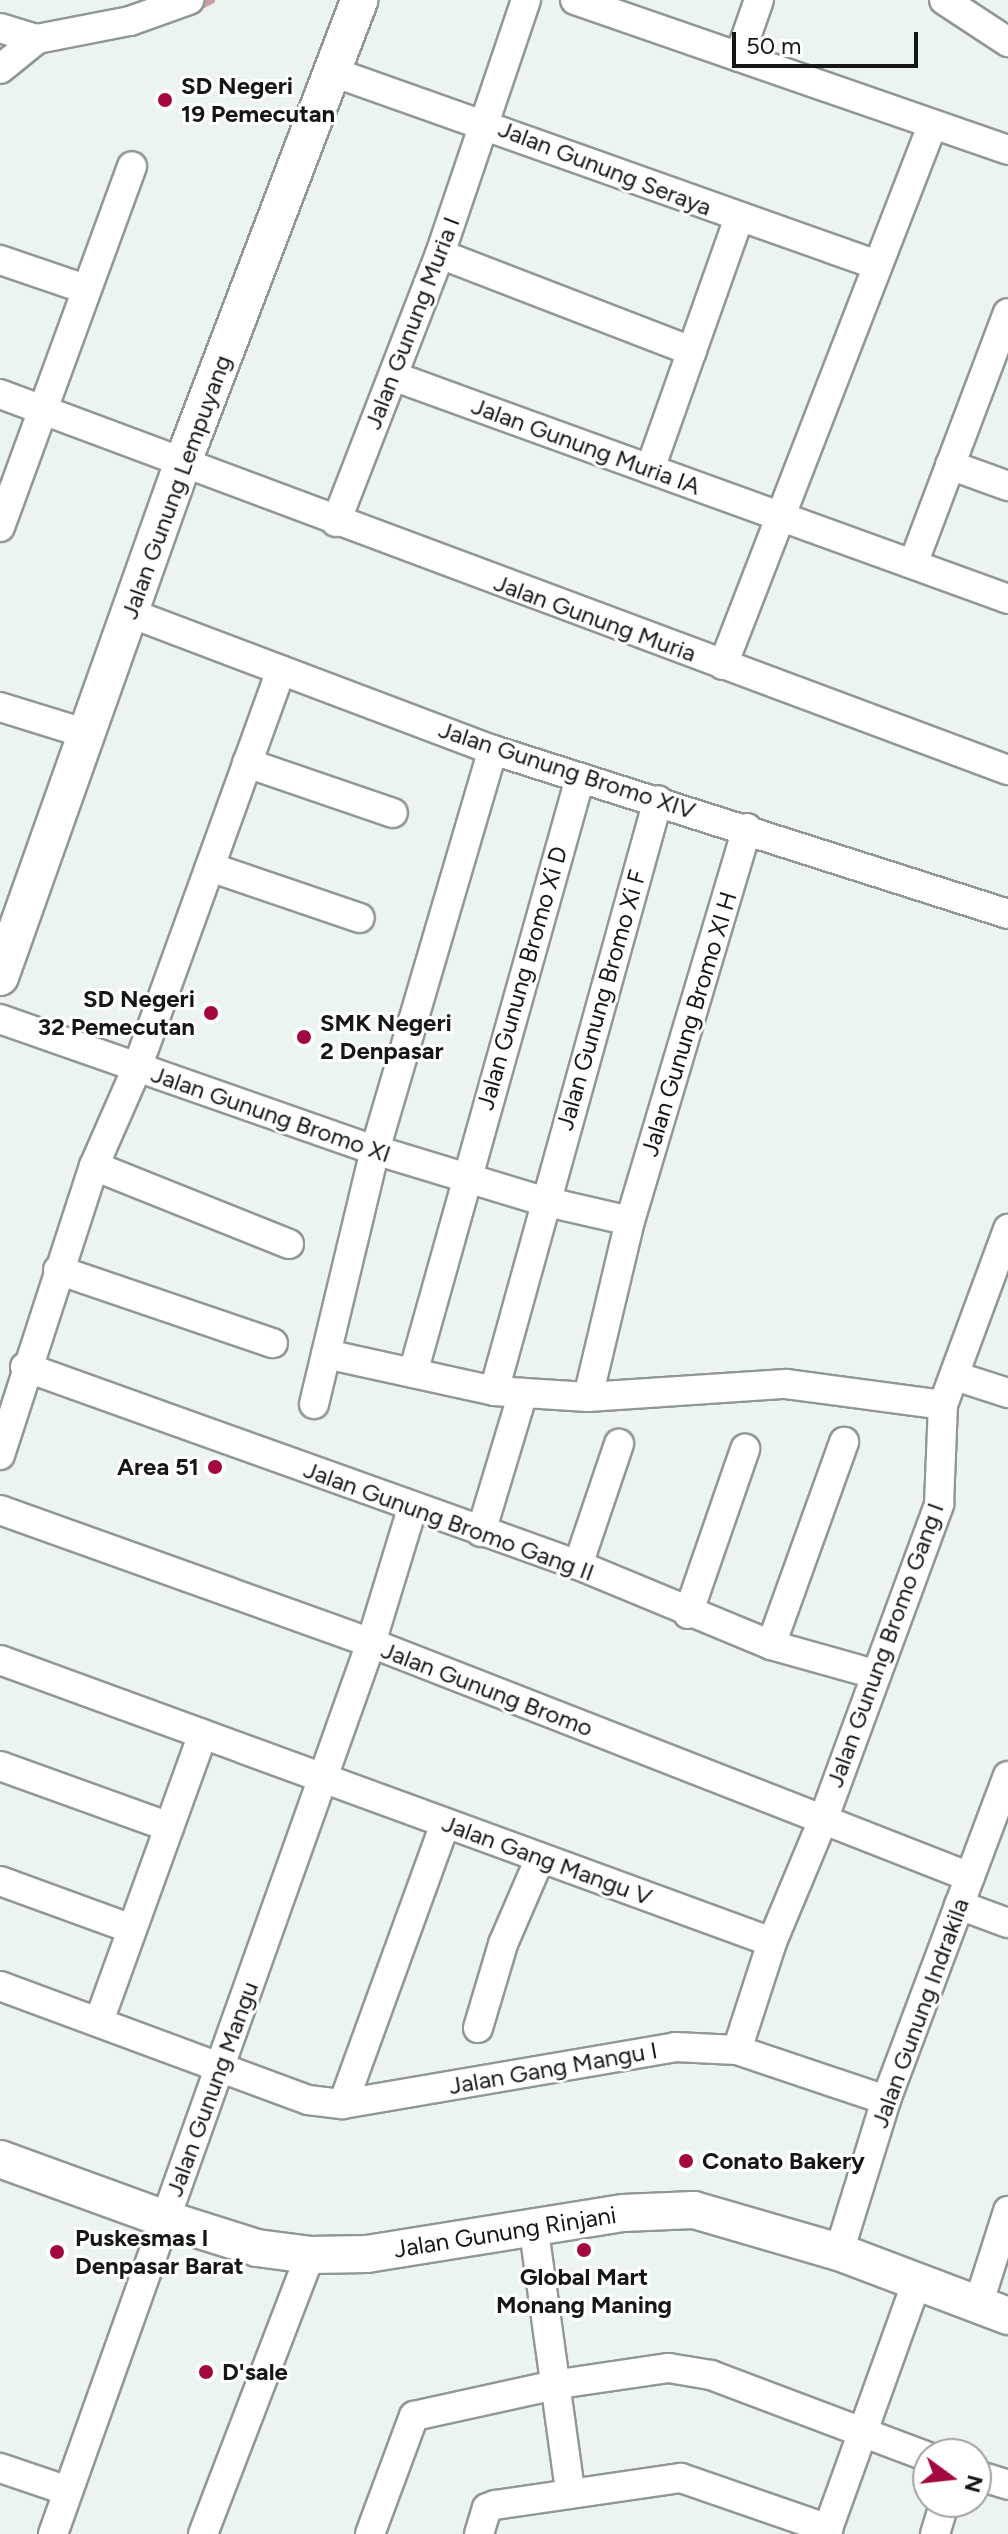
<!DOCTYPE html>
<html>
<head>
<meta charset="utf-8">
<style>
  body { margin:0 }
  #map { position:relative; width:1008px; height:2534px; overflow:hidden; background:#ecf4ef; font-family:Figtree,sans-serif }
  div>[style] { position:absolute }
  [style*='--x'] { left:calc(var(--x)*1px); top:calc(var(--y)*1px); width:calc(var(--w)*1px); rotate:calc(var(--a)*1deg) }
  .stream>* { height:7px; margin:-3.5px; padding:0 3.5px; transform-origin:3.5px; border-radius:3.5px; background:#ce9da3 }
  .roads { filter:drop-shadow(2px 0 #919894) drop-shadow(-2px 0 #919894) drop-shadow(0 2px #919894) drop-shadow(0 -2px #919894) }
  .minor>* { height:28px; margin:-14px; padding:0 14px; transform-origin:14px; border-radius:14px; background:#fff }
  .tertiary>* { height:36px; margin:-18px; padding:0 18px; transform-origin:18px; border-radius:18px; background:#fff }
  .dots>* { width:22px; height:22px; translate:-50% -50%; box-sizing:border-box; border:4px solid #fff; border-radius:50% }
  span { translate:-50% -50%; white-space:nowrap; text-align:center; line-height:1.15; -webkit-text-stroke:6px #fff; paint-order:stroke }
  .poi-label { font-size:24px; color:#141715; font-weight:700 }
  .left { translate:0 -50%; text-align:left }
  .right { translate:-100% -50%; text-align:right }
  .street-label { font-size:24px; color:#141715 }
  .north { position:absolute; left:912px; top:2438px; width:80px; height:80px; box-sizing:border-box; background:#fff; border:2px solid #a1a2a1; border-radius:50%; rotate:105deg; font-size:22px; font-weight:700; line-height:32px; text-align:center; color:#141715 }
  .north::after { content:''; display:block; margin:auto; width:28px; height:36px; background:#a30740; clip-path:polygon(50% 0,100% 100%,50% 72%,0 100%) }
  .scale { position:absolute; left:732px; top:32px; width:186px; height:36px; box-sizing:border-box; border:4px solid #141715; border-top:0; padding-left:10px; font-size:24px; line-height:28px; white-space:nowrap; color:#141715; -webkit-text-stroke:6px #fff; paint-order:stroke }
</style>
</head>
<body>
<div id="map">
  <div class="stream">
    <div style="--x:195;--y:8;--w:18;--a:-27"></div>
  </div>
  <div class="roads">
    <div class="minor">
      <div style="--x:575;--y:0;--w:458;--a:19.1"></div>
      <div style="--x:944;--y:0;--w:77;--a:33.3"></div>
      <div style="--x:0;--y:28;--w:39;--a:17"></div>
      <div style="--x:739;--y:57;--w:60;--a:-70.7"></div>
      <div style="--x:0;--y:69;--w:48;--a:-39"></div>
      <div style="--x:37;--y:39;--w:95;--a:-11"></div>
      <div style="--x:130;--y:21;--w:63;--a:-19.6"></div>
      <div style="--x:333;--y:72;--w:577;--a:19.53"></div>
      <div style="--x:440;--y:254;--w:270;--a:21.1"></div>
      <div style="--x:0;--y:260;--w:90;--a:18.8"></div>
      <div style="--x:393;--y:376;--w:654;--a:19.93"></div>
      <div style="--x:0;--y:394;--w:1076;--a:20.46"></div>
      <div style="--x:950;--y:465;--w:62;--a:19.9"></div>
      <div style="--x:650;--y:469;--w:266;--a:-70.5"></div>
      <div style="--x:336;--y:522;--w:287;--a:-68.8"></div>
      <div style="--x:440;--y:254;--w:268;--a:-71.3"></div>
      <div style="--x:0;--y:527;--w:384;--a:-69.9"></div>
      <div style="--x:913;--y:564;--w:268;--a:-69.3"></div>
      <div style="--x:130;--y:613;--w:388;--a:20.7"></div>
      <div style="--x:493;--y:750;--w:540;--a:17.66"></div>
      <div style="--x:723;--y:665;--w:578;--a:-68.81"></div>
      <div style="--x:0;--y:707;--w:91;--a:17.2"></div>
      <div style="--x:247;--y:763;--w:154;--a:18.9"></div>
      <div style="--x:210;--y:867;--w:158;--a:18.8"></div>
      <div style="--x:0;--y:1019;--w:397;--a:19.3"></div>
      <div style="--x:375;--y:1150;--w:176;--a:16.9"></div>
      <div style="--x:543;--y:1201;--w:89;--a:12.9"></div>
      <div style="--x:94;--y:1166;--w:210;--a:21.8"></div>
      <div style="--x:58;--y:1270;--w:227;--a:18.8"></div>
      <div style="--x:326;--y:1354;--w:172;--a:12.4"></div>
      <div style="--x:494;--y:1391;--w:94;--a:3.7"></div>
      <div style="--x:588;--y:1397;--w:198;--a:-3.8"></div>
      <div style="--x:786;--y:1384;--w:158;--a:7.6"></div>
      <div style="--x:25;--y:1367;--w:587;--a:19.7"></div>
      <div style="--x:578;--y:1565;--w:209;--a:22.5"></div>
      <div style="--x:771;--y:1645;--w:107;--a:15.7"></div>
      <div style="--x:413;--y:1373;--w:618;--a:-74.32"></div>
      <div style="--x:955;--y:1376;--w:56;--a:17.8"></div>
      <div style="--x:494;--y:1391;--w:613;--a:-74.49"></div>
      <div style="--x:588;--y:1397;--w:181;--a:-76.6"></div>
      <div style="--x:630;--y:1221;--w:410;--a:-73.4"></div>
      <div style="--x:314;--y:1404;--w:261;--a:-76.5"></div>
      <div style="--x:375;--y:1150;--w:417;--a:-73.6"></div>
      <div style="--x:0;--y:1455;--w:304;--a:-72"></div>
      <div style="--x:94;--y:1166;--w:107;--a:-66.3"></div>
      <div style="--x:137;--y:1068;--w:423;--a:-70.1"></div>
      <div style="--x:0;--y:1510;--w:394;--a:19.7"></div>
      <div style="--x:371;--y:1643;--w:643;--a:21.34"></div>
      <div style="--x:481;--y:1532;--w:145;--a:-73.2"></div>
      <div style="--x:578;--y:1565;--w:128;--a:-71.3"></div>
      <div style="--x:688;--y:1614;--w:175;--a:-70.9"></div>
      <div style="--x:771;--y:1645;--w:216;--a:-70.2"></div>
      <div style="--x:0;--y:1660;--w:822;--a:20.07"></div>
      <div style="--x:0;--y:1766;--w:180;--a:19.8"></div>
      <div style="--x:0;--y:1881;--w:140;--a:20"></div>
      <div style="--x:959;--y:1905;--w:52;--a:20.2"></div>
      <div style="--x:0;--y:1986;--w:328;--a:20.3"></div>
      <div style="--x:308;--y:2100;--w:35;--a:7"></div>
      <div style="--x:343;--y:2104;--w:337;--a:-9.7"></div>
      <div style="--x:675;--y:2047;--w:62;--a:2.8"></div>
      <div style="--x:737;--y:2050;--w:157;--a:18.6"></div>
      <div style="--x:99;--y:2021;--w:305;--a:-70.1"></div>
      <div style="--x:478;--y:2028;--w:88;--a:-73.4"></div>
      <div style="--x:503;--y:1944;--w:94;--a:-66.7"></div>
      <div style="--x:737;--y:2050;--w:114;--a:-72"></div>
      <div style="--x:772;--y:1942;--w:132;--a:-67.3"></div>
      <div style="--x:823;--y:1820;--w:337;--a:-69.8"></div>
      <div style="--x:939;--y:1504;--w:99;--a:-87.7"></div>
      <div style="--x:943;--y:1405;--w:188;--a:-69.7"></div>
      <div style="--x:343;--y:2104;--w:299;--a:-70"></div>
      <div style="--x:534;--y:2231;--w:262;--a:82.1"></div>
      <div style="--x:839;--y:2252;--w:159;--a:-72.8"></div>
      <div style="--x:886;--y:2100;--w:346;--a:-69.4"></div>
      <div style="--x:978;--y:2305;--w:99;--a:-72.3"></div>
      <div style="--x:0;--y:2468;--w:69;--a:18.7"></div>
      <div style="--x:976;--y:2475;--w:34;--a:17"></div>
      <div style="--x:53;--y:2534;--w:946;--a:-70.36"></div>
      <div style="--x:371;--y:1643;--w:140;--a:-73"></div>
      <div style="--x:203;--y:2534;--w:299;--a:-69"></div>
      <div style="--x:370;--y:2534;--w:126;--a:-69.6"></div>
      <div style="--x:414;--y:2416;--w:148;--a:-12.4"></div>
      <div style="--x:559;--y:2384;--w:111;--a:-8.3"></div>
      <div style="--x:669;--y:2368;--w:43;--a:9.5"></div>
      <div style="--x:711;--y:2375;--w:232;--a:20.7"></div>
      <div style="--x:479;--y:2534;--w:27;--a:-73"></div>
      <div style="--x:487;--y:2508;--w:9;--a:-21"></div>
      <div style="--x:495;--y:2505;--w:188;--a:-8.3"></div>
      <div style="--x:681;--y:2478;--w:156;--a:19.1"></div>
      <div style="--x:826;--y:2534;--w:266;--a:-70.2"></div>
      <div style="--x:935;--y:2534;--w:34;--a:-73"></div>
    </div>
    <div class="tertiary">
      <div style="--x:0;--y:977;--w:547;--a:-70.44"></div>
      <div style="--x:183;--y:462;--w:494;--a:-69.1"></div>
      <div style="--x:0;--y:2159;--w:176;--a:20"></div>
      <div style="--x:165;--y:2219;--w:96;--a:17.5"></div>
      <div style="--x:257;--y:2248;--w:53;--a:7.5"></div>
      <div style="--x:310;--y:2255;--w:57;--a:-1"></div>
      <div style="--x:367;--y:2254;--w:259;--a:-9.1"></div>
      <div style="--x:623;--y:2213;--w:71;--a:-2.4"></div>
      <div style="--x:694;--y:2210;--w:151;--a:16.2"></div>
      <div style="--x:839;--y:2252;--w:181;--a:20.7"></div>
    </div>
  </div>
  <div class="dots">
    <div style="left:165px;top:100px;background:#a30740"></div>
    <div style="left:211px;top:1013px;background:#a30740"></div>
    <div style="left:304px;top:1037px;background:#a30740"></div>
    <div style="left:215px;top:1467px;background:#a30740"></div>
    <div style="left:686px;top:2161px;background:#a30740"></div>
    <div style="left:584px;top:2250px;background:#a30740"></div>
    <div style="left:57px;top:2252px;background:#a30740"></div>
    <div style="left:206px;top:2372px;background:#a30740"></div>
  </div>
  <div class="poi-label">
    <span class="left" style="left:181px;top:100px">SD Negeri<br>19 Pemecutan</span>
    <span class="right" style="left:195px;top:1013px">SD Negeri<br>32 Pemecutan</span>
    <span class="left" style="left:320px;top:1037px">SMK Negeri<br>2 Denpasar</span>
    <span class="right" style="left:199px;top:1467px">Area 51</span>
    <span class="left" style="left:702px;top:2161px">Conato Bakery</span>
    <span class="left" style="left:75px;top:2252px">Puskesmas I<br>Denpasar Barat</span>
    <span style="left:584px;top:2291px">Global Mart<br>Monang Maning</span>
    <span class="left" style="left:222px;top:2372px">D'sale</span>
  </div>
  <div class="street-label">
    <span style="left:605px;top:168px;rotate:21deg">Jalan Gunung Seraya</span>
    <span style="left:412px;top:323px;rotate:-69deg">Jalan Gunung Muria I</span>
    <span style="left:586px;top:446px;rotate:20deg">Jalan Gunung Muria IA</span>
    <span style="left:176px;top:487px;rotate:-70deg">Jalan Gunung Lempuyang</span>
    <span style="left:595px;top:618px;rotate:20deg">Jalan Gunung Muria</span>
    <span style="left:567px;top:770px;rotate:18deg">Jalan Gunung Bromo XIV</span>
    <span style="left:522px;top:978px;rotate:-74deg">Jalan Gunung Bromo Xi D</span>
    <span style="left:601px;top:1000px;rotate:-74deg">Jalan Gunung Bromo Xi F</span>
    <span style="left:689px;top:1024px;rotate:-73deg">Jalan Gunung Bromo XI H</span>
    <span style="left:271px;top:1114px;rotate:19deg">Jalan Gunung Bromo XI</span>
    <span style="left:449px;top:1521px;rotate:20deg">Jalan Gunung Bromo Gang II</span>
    <span style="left:885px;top:1645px;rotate:-70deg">Jalan Gunung Bromo Gang I</span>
    <span style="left:487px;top:1689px;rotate:21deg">Jalan Gunung Bromo</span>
    <span style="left:547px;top:1860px;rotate:20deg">Jalan Gang Mangu V</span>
    <span style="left:920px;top:2013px;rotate:-70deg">Jalan Gunung Indrakila</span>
    <span style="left:553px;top:2068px;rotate:-10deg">Jalan Gang Mangu I</span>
    <span style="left:212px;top:2089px;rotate:-70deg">Jalan Gunung Mangu</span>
    <span style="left:505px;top:2232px;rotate:-9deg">Jalan Gunung Rinjani</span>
  </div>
  <div class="north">N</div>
  <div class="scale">50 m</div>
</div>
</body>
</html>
